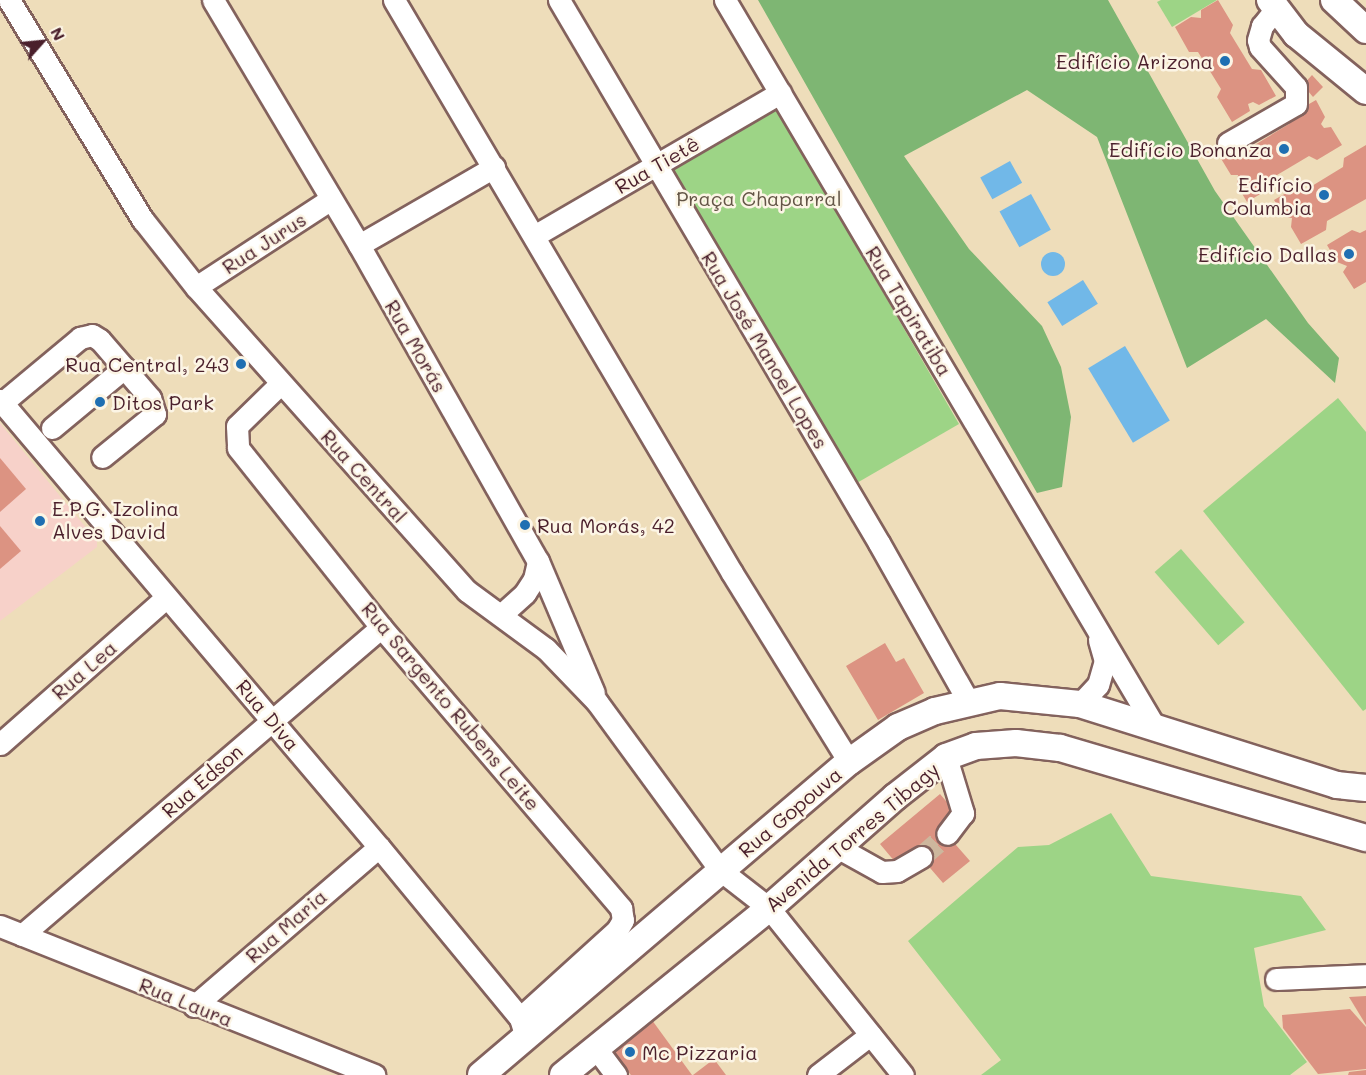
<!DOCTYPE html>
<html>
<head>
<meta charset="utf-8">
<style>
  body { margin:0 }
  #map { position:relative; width:1366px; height:1075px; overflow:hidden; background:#eeddba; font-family:Mali,sans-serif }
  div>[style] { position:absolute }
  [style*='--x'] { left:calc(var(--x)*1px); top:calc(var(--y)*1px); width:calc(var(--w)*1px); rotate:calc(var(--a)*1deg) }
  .built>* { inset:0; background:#f7d1c9 }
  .green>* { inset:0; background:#9dd486; transform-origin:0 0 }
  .forest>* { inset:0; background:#7eb673 }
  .water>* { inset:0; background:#71b8e8; transform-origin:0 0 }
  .round { border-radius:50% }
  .building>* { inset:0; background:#dc9382 }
  .minor-tunnel>* { height:21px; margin-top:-10.5px; transform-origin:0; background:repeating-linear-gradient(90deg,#cdb79d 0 21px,transparent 0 31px) }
  .roads { filter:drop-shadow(2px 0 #83625d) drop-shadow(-2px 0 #83625d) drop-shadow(0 2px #83625d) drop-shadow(0 -2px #83625d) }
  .minor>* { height:21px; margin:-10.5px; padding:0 10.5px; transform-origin:10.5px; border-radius:10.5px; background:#fff }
  .major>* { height:26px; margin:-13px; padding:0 13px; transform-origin:13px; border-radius:13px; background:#fff }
  .dots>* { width:16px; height:16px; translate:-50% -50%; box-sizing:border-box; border:3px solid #fcf5e5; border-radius:50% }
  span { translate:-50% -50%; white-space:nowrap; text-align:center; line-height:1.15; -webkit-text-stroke:5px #fcf5e5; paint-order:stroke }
  .poi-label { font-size:20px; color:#4a1f2b }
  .right { translate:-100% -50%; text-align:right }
  .left { translate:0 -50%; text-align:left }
  .street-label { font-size:20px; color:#4a1f2b }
  .park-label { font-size:20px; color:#635546 }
  .north { position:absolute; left:12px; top:12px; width:60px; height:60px; -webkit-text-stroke:4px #fcf5e5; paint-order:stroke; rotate:63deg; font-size:16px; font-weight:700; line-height:24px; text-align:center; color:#4a1f2b }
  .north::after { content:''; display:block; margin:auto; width:21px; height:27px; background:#4a1f2b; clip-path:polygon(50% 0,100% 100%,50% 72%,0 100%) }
</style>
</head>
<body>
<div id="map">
  <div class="built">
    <div style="clip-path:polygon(0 423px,97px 541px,97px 547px,0 621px)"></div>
  </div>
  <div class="green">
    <div style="clip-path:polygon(1161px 0,1217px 0,1172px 27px,1157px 2px)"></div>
    <div style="left:776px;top:107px;width:366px;height:120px;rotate:60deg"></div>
    <div style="clip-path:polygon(1338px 398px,1366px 432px,1366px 709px,1363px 711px,1203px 511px)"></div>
    <div style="left:1181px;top:549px;width:97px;height:35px;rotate:49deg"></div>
    <div style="clip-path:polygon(1111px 813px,1151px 876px,1301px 896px,1326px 930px,1254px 948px,1264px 1006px,1307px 1062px,1290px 1075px,981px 1075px,1001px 1060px,908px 941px,1018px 847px,1049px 845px)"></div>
  </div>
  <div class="forest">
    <div style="clip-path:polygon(758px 0,1108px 0,1215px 191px,1308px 323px,1339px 358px,1335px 383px,1266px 319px,1187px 368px,1097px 137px,1027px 90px,904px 156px,969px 249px,1042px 326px,1061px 367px,1071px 417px,1062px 487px,1037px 493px)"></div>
  </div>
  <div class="water">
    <div style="left:1010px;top:161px;width:25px;height:34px;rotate:61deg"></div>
    <div style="left:1031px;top:194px;width:41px;height:36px;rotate:61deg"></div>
    <div class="round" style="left:1041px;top:252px;width:24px;height:24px"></div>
    <div style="left:1083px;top:280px;width:28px;height:42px;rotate:58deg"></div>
    <div style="left:1125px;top:346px;width:87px;height:43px;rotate:59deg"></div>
  </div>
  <div class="building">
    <div style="clip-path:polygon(1218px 0,1233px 25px,1230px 33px,1252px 69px,1261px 70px,1276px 96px,1259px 105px,1253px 102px,1248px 104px,1250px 111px,1232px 122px,1217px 97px,1221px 89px,1198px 52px,1189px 52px,1175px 27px,1191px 17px,1201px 18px,1201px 10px)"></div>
    <div style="clip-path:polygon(1312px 75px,1323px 87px,1313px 97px,1303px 85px)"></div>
    <div style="clip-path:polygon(1316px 100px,1325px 117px,1321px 124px,1324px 128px,1331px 127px,1342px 145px,1317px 160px,1309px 156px,1272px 178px,1272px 187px,1247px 202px,1237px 185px,1238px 175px,1231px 175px,1220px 157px,1245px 143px,1253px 146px,1289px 124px,1290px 115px)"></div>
    <div style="clip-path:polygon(1366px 145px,1366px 199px,1327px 221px,1326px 230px,1301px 244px,1291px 227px,1292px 218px,1285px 217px,1274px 200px,1300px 185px,1307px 189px,1343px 167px,1344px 158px)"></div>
    <div style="clip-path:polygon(1352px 230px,1360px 233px,1366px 230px,1366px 282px,1354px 289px,1343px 272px,1347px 266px,1337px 262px,1327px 245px)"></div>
    <div style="clip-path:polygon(0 458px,26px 489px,0 512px)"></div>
    <div style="clip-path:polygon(0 526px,21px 551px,0 569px)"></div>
    <div style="clip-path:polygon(885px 643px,896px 662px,904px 658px,924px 693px,878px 720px,846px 666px)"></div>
    <div style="clip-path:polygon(940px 794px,958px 815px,942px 829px,970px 861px,943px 883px,918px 854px,901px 869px,880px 844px)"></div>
    <div style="clip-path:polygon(1366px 996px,1366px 1025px,1349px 997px)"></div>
    <div style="clip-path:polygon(1350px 1009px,1366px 1027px,1366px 1069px,1318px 1074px,1283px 1028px,1282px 1015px)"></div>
    <div style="clip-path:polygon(649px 1016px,692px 1075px,631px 1075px,620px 1063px,610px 1045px)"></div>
    <div style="clip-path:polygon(714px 1059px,726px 1075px,693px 1075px)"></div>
    <div style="clip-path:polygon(1366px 1070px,1366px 1075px,1348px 1075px,1349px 1072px)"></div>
  </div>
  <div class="minor-tunnel">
    <div style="--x:921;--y:857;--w:35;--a:-41"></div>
  </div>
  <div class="roads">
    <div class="minor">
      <div style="--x:9;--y:0;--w:258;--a:58.7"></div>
      <div style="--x:143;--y:220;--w:85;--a:51.7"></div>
      <div style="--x:196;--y:287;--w:407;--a:48.3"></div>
      <div style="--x:467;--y:591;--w:98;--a:36.3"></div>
      <div style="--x:546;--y:649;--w:74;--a:46.1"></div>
      <div style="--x:597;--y:702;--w:208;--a:53.8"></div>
      <div style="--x:720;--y:870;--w:62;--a:37.8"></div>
      <div style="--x:769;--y:908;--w:214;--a:51.3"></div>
      <div style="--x:213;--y:0;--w:285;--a:59.2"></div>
      <div style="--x:359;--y:245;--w:363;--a:60.5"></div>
      <div style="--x:538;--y:561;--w:143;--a:67"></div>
      <div style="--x:394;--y:0;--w:665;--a:59.46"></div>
      <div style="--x:732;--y:573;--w:222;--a:58.2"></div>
      <div style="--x:559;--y:0;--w:630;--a:59.49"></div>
      <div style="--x:879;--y:543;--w:181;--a:60.6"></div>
      <div style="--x:725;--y:0;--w:847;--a:59.41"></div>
      <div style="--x:1228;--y:143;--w:78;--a:-29.8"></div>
      <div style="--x:1296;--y:104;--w:17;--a:-90"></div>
      <div style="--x:1296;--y:87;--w:54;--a:-132"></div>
      <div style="--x:1260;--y:47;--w:7;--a:-106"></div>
      <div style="--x:1258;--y:40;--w:15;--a:-74"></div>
      <div style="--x:1262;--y:26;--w:21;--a:-51"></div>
      <div style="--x:534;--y:236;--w:285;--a:-30.2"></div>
      <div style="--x:359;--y:245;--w:156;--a:-30"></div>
      <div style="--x:196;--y:287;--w:161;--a:-33.1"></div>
      <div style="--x:280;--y:384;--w:60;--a:135.7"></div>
      <div style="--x:237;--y:426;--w:22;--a:87"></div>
      <div style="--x:238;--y:448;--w:229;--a:51.4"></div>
      <div style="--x:381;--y:627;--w:370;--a:49.5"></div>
      <div style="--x:621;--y:908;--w:12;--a:81"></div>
      <div style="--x:623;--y:920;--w:12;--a:121"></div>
      <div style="--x:617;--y:930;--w:131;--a:137.8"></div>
      <div style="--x:0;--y:400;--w:586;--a:49.71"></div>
      <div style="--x:379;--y:847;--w:222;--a:50.5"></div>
      <div style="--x:520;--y:1018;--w:14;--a:73"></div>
      <div style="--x:2;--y:403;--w:102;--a:-39.8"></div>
      <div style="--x:80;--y:338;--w:12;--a:-14"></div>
      <div style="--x:92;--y:335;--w:9;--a:32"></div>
      <div style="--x:100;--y:340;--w:77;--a:49.2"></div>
      <div style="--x:150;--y:398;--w:17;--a:73"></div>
      <div style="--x:155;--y:414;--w:68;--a:140.9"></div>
      <div style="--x:52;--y:428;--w:94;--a:-39.8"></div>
      <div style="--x:502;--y:614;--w:31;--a:-42"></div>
      <div style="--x:525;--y:593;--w:17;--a:-57"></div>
      <div style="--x:534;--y:579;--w:18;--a:-77"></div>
      <div style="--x:1080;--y:704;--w:26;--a:-47"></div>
      <div style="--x:1098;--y:685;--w:25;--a:-74"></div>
      <div style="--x:1105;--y:661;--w:22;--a:-106"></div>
      <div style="--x:0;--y:744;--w:222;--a:-41.4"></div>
      <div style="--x:946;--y:757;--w:59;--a:73.1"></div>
      <div style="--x:963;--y:813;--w:26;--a:127"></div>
      <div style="--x:837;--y:847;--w:51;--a:29.1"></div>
      <div style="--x:882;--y:872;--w:15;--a:-4"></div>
      <div style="--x:897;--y:871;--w:28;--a:-30"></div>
      <div style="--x:0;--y:926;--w:403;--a:21.7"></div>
      <div style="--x:22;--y:935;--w:473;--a:-40.6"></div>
      <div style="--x:1276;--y:979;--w:90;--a:-2.5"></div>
      <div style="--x:194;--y:1006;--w:244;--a:-40.7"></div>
      <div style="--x:595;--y:1047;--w:35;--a:53"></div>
      <div style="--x:818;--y:1075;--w:66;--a:-37.6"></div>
    </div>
    <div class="major">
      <div style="--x:1270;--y:0;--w:43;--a:52.6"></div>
      <div style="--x:1296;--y:34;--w:90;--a:39.2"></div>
      <div style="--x:1334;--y:0;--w:44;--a:43.2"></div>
      <div style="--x:481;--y:1075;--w:483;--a:-40.4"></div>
      <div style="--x:849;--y:762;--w:60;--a:-35.5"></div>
      <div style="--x:898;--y:727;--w:40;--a:-23.4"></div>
      <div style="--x:935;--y:711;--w:67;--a:-13"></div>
      <div style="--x:1000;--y:696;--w:80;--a:5.7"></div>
      <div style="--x:1080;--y:704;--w:269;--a:17.5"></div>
      <div style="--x:1337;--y:785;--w:29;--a:6"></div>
      <div style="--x:563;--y:1075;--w:265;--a:-39"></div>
      <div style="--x:769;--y:908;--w:168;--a:-41.4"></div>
      <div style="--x:895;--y:797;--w:65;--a:-38.1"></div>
      <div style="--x:946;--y:757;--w:32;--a:-20"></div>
      <div style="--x:976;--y:746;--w:40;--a:-4.3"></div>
      <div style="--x:1016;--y:743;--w:44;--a:6.5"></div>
      <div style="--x:1060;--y:748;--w:319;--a:16.4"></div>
    </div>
  </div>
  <div class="dots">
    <div style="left:1225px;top:61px;background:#1f6fb2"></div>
    <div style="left:1284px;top:149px;background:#1f6fb2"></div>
    <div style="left:1324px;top:195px;background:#1f6fb2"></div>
    <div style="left:1349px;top:254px;background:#1f6fb2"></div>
    <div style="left:241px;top:364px;background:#1f6fb2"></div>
    <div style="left:100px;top:402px;background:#1f6fb2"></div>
    <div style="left:40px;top:521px;background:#1f6fb2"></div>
    <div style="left:525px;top:525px;background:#1f6fb2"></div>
    <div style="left:630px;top:1052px;background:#1f6fb2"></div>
  </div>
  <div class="poi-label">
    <span class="right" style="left:1213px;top:61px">Edifício Arizona</span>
    <span class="right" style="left:1272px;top:149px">Edifício Bonanza</span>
    <span class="right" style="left:1312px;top:196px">Edifício<br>Columbia</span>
    <span class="right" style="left:1337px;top:254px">Edifício Dallas</span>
    <span class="right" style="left:229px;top:364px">Rua Central, 243</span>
    <span class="left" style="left:112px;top:402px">Ditos Park</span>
    <span class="left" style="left:52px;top:520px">E.P.G. Izolina<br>Alves David</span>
    <span class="left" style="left:537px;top:525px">Rua Morás, 42</span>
    <span class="left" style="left:642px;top:1052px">Mc Pizzaria</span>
  </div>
  <div class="street-label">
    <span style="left:657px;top:165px;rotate:-30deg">Rua Tietê</span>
    <span style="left:264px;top:243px;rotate:-33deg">Rua Jurus</span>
    <span style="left:909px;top:311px;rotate:59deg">Rua Tapiratiba</span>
    <span style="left:416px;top:346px;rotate:60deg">Rua Morás</span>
    <span style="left:765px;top:350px;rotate:59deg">Rua José Manoel Lopes</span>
    <span style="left:364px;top:476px;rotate:48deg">Rua Central</span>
    <span style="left:84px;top:670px;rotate:-41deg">Rua Lea</span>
    <span style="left:451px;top:706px;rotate:50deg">Rua Sargento Rubens Leite</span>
    <span style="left:268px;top:715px;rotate:50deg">Rua Diva</span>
    <span style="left:202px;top:781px;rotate:-41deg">Rua Edson</span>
    <span style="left:790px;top:812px;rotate:-40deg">Rua Gopouva</span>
    <span style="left:852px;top:837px;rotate:-40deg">Avenida Torres Tibagy</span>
    <span style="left:286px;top:926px;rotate:-41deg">Rua Maria</span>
    <span style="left:186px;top:1002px;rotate:22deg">Rua Laura</span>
  </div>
  <div class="park-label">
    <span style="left:759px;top:198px">Praça Chaparral</span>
  </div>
  <div class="north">N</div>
</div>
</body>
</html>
